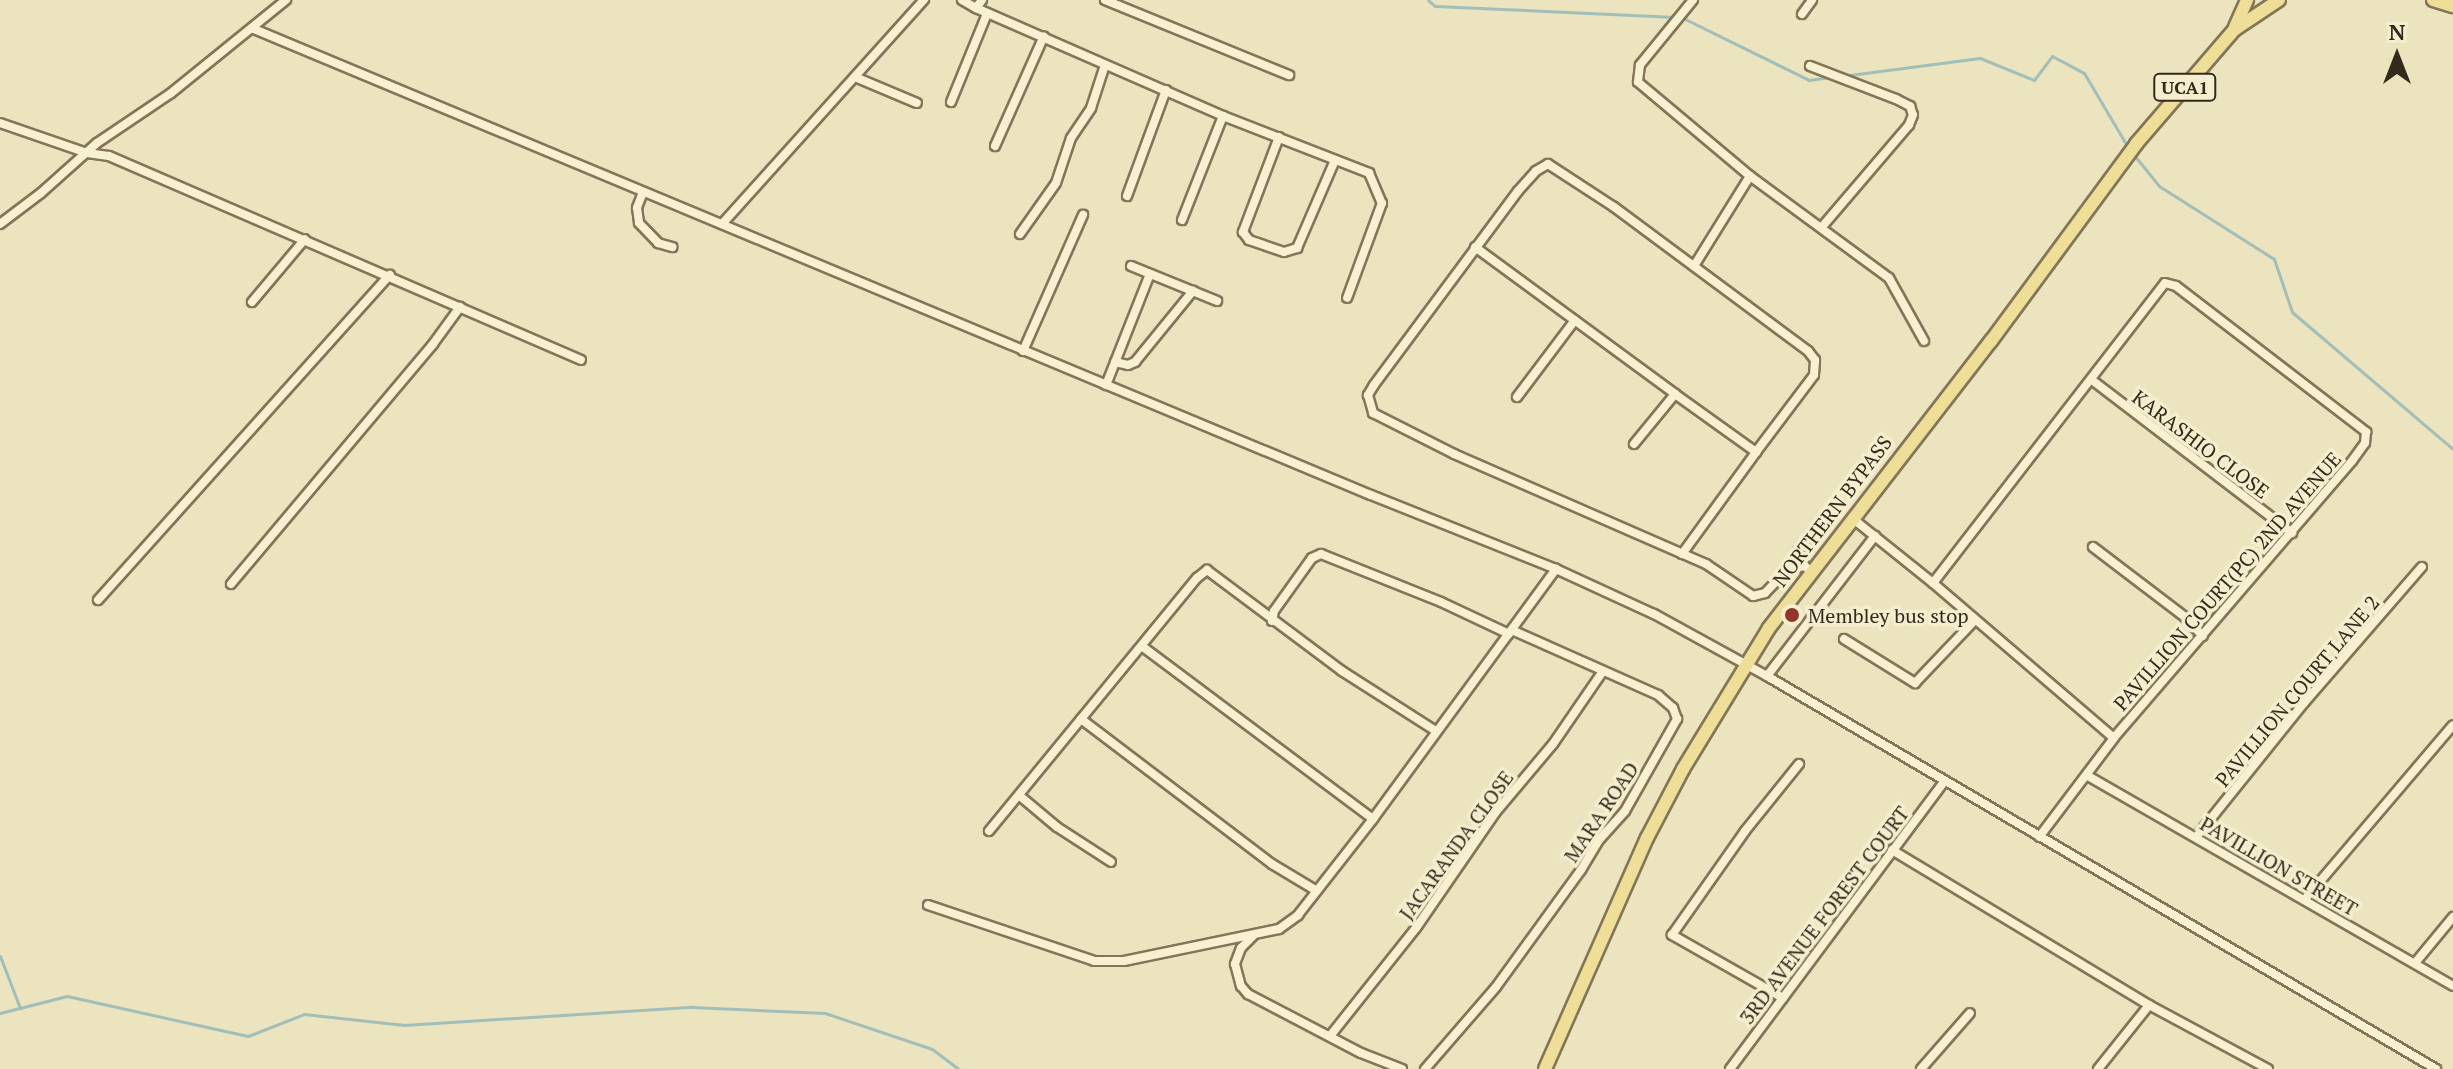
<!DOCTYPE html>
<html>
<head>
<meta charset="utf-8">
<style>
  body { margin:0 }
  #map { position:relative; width:2453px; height:1069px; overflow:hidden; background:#ece4bf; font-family:"PT Serif",serif }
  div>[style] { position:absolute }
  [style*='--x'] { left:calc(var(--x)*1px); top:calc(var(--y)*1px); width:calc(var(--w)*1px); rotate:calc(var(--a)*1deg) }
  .stream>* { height:3px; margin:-1.5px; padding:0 1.5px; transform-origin:1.5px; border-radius:1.5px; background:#a2beb9 }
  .roads { filter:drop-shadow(2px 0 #847558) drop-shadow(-2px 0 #847558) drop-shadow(0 2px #847558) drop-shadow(0 -2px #847558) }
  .street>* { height:8px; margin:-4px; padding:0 4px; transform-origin:4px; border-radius:4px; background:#f7f1d1 }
  .primary>* { height:12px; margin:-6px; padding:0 6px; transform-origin:6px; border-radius:6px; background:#efde97 }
  .dots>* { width:22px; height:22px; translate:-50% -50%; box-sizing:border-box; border:4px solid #f4edce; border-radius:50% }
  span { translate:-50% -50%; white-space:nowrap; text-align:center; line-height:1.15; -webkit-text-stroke:7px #f4edce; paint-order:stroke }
  .shield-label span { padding:2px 6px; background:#f4edce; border:2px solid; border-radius:6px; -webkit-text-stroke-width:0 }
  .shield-label { font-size:18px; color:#342a1c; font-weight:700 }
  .street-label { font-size:20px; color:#342a1c }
  .poi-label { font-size:20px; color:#342a1c }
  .left { translate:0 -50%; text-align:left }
  .north { position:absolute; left:2357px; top:16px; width:80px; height:80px; -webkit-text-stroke:6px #f4edce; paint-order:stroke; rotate:0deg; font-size:22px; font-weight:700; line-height:32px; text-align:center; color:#342a1c }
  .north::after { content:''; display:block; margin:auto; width:28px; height:36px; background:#342a1c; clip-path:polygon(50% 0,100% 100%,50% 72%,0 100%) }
</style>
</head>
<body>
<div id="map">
  <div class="stream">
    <div style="--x:1428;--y:0;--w:9;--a:41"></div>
    <div style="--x:1435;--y:6;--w:246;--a:2.6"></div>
    <div style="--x:1681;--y:17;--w:143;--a:26.2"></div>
    <div style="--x:1809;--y:80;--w:22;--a:-8"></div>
    <div style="--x:1842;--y:76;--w:139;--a:-7.4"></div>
    <div style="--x:1980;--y:58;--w:58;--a:22.2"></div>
    <div style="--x:2034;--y:80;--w:30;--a:-53"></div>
    <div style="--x:2052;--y:56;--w:36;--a:28"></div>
    <div style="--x:2084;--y:73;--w:88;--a:59.4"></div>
    <div style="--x:2134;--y:155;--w:40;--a:51"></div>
    <div style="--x:2159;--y:186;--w:136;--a:32.4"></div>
    <div style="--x:2274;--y:259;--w:56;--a:71.2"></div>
    <div style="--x:2292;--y:312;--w:211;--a:40.4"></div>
    <div style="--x:0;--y:956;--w:56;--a:69"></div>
    <div style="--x:0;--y:1013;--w:69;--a:-14.2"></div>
    <div style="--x:67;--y:996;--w:185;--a:12.5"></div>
    <div style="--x:248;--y:1036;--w:60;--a:-21.4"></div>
    <div style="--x:304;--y:1014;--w:101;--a:6.3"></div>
    <div style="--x:404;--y:1025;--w:289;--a:-3.6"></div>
    <div style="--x:692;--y:1007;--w:133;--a:2.6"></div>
    <div style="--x:825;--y:1013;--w:113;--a:18.6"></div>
    <div style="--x:932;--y:1049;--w:34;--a:37"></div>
  </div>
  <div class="roads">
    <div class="street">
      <div style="--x:962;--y:0;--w:16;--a:30"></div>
      <div style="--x:976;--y:8;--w:10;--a:-53"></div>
      <div style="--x:1105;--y:0;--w:199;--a:22.2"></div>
      <div style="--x:1693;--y:0;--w:84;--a:129.2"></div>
      <div style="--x:1640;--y:65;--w:17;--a:97"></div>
      <div style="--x:1638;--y:82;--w:146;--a:40"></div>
      <div style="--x:1750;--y:176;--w:106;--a:121.9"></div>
      <div style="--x:976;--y:8;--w:270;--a:23.6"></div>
      <div style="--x:1223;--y:116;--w:157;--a:21.3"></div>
      <div style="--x:1369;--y:173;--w:33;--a:67"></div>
      <div style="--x:1382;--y:203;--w:101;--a:110.2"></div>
      <div style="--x:1802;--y:14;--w:17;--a:-54"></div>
      <div style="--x:254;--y:29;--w:1210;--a:22.65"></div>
      <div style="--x:1371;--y:495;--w:199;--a:21.8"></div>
      <div style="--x:1556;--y:569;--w:108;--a:24.7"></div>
      <div style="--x:1654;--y:614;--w:129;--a:28.8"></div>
      <div style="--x:1767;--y:676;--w:776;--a:30.43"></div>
      <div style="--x:1810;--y:66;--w:92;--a:21"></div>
      <div style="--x:1896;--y:99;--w:16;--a:27"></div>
      <div style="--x:1910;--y:106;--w:9;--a:72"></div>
      <div style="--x:1913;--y:115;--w:11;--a:112"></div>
      <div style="--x:1909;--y:125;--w:134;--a:130.5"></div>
      <div style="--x:855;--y:77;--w:67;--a:22.8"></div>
      <div style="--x:951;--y:102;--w:95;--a:-67.8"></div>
      <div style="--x:0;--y:123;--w:92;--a:19"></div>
      <div style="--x:87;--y:153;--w:22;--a:8"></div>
      <div style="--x:109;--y:156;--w:514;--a:23.37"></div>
      <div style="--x:1279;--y:137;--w:102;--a:110.8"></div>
      <div style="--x:1243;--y:232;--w:10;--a:53"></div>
      <div style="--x:1249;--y:240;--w:37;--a:19"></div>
      <div style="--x:1284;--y:252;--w:14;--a:-17"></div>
      <div style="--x:1297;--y:248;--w:96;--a:-66.6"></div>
      <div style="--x:995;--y:146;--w:120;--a:-66"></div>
      <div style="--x:1750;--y:176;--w:172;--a:36.3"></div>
      <div style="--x:1889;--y:278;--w:72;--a:60.9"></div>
      <div style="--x:643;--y:192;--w:17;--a:111"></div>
      <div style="--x:637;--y:208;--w:15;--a:82"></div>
      <div style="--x:639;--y:223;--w:28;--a:46"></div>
      <div style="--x:658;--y:243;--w:15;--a:16"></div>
      <div style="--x:1127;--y:196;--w:113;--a:-69.8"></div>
      <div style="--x:1182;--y:220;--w:112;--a:-68.5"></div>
      <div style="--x:0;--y:224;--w:51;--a:-37.1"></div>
      <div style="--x:41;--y:193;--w:75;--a:-41.8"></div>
      <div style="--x:97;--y:143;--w:89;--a:-34"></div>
      <div style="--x:171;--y:93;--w:148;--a:-39"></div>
      <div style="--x:722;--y:224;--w:302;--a:-48"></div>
      <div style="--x:1020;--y:234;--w:62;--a:-54.8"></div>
      <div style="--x:1056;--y:183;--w:47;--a:-71.6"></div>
      <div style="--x:1071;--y:138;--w:36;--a:-56"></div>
      <div style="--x:1091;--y:108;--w:45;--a:-72"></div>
      <div style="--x:1475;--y:247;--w:248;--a:36.3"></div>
      <div style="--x:1131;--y:266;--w:93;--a:22.1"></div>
      <div style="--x:252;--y:302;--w:82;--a:-49.9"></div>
      <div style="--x:1023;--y:351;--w:149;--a:-66.2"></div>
      <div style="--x:1115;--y:362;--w:13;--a:13"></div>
      <div style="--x:1128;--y:365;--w:8;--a:-23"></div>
      <div style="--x:1135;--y:362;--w:92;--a:-50.8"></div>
      <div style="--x:2092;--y:380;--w:252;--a:37.4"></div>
      <div style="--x:1106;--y:385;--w:119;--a:-68.4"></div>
      <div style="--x:1517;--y:397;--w:96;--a:-53"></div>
      <div style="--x:1634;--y:444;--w:65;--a:-50.6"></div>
      <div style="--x:1675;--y:394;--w:100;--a:35.6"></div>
      <div style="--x:1756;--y:452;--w:96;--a:-53"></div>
      <div style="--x:1814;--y:375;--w:15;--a:-86"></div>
      <div style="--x:1815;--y:360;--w:11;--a:-128"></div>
      <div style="--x:1808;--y:351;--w:242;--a:-143.4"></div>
      <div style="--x:1614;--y:207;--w:79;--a:-146.9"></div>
      <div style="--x:1548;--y:164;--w:14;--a:150"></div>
      <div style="--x:1536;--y:171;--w:27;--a:132"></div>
      <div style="--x:1518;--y:191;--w:242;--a:126.6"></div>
      <div style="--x:1374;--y:385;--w:12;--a:121"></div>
      <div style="--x:1368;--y:395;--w:19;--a:74"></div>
      <div style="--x:1373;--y:413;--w:91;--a:26.8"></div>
      <div style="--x:1454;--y:454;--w:275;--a:23.6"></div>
      <div style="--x:1706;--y:564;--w:57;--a:34.2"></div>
      <div style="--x:1753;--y:596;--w:12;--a:-14"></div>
      <div style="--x:1765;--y:593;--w:33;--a:-46"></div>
      <div style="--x:1788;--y:569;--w:17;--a:-10"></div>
      <div style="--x:1805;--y:566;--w:7;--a:45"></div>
      <div style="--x:1852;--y:518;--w:104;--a:38.7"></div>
      <div style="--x:1933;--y:583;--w:379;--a:-52.3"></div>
      <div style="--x:2165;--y:283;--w:11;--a:15"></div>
      <div style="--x:2176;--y:286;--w:240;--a:37.5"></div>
      <div style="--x:2366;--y:432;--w:11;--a:95"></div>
      <div style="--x:2365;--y:443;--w:22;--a:126"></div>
      <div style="--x:2352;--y:461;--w:365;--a:130.7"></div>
      <div style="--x:2114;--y:738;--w:124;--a:127.1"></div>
      <div style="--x:2093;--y:547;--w:116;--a:37.3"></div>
      <div style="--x:2185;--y:617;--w:26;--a:47"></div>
      <div style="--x:1682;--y:554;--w:126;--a:-54"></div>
      <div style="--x:1793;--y:568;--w:18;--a:-74"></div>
      <div style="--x:1798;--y:551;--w:61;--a:-52.4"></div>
      <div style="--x:1933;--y:583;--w:238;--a:40.6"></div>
      <div style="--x:231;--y:584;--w:314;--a:-49.9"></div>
      <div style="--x:433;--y:344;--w:46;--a:-53.9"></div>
      <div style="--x:98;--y:600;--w:437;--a:-48.1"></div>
      <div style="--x:1272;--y:621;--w:10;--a:-79"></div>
      <div style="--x:1274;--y:611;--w:65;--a:-54.4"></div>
      <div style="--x:1312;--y:558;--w:10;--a:-24"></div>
      <div style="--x:1321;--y:554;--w:129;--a:21.8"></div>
      <div style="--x:1441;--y:602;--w:75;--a:25.2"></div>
      <div style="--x:1844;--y:639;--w:84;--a:31.8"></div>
      <div style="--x:1915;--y:683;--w:87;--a:-46.4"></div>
      <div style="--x:1143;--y:647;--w:287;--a:36.8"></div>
      <div style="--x:1767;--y:676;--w:177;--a:-52.4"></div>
      <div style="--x:1081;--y:719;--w:240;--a:37.2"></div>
      <div style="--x:1272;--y:864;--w:52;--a:31"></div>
      <div style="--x:2088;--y:776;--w:421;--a:29.9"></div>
      <div style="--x:1020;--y:796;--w:48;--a:40"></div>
      <div style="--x:1057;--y:827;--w:64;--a:32.9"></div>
      <div style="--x:989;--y:831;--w:328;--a:-50.6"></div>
      <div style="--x:1197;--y:578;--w:13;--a:-39"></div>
      <div style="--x:1207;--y:570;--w:169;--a:36.8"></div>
      <div style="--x:1342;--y:671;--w:112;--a:32.6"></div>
      <div style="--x:2197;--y:836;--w:171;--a:-51.2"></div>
      <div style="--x:2304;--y:703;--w:180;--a:-49.1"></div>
      <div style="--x:1892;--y:850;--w:300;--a:31.1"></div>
      <div style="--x:2149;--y:1005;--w:135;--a:28.3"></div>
      <div style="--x:2305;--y:899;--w:228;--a:-49.6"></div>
      <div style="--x:928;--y:905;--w:175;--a:18.6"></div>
      <div style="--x:1094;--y:961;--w:30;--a:0"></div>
      <div style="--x:1124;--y:961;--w:158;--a:-11.7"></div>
      <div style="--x:1279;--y:929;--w:24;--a:-36"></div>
      <div style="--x:1298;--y:915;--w:122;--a:-52"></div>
      <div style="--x:1373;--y:819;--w:310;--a:-53.8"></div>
      <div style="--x:1253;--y:936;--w:17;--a:135"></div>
      <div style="--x:1241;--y:948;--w:17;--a:111"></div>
      <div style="--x:1235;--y:964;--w:23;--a:75"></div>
      <div style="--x:1241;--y:986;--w:11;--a:49"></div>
      <div style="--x:1248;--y:994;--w:127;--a:27.6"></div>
      <div style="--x:1361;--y:1053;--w:44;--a:21.3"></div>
      <div style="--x:2415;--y:963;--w:60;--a:-50.4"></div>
      <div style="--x:1783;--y:998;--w:128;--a:-150.4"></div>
      <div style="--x:1672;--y:935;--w:127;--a:-54.9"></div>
      <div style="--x:1745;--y:831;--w:86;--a:-51.1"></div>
      <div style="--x:1330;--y:1036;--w:138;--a:-51.5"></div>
      <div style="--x:1416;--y:928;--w:140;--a:-55.5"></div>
      <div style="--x:1495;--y:813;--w:90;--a:-50"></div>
      <div style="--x:1553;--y:744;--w:88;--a:-55.6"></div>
      <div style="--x:1425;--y:1069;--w:108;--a:-49.1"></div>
      <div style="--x:1496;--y:987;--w:145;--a:-54"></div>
      <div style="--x:1581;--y:870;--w:35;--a:-59"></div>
      <div style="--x:1599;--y:840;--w:39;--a:-48"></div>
      <div style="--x:1625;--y:811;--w:106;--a:-60.5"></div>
      <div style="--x:1677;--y:719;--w:12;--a:-110"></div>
      <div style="--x:1673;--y:708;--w:20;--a:-139"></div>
      <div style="--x:1658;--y:695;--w:160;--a:-156"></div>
      <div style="--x:1730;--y:1069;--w:359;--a:-53.3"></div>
      <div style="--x:1921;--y:1069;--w:74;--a:-48.8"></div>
      <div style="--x:2098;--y:1069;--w:82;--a:-51.4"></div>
    </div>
    <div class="primary">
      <div style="--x:2433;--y:0;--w:21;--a:17"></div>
      <div style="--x:2235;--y:27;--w:30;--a:-66"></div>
      <div style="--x:1545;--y:1069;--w:253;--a:-66.2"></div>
      <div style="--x:1647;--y:838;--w:78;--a:-62.4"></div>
      <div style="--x:1683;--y:769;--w:165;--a:-58.6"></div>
      <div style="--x:1769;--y:628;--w:363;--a:-52.3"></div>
      <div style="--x:1991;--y:341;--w:245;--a:-53.6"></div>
      <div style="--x:2136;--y:144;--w:150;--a:-49.3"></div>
      <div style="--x:2234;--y:30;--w:54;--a:-33.7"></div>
    </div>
  </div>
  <div class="dots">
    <div style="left:1792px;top:615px;background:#90362a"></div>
  </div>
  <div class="shield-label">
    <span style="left:2185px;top:87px">UCA1</span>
  </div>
  <div class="street-label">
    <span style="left:2201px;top:444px;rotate:37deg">KARASHIO CLOSE</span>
    <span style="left:1832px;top:511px;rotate:-53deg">NORTHERN BYPASS</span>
    <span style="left:2227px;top:581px;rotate:-49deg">PAVILLION COURT(PC) 2ND AVENUE</span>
    <span style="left:2297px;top:691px;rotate:-50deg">PAVILLION COURT LANE 2</span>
    <span style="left:1601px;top:812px;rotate:-56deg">MARA ROAD</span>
    <span style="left:1456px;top:845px;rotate:-54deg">JACARANDA CLOSE</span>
    <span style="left:2279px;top:866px;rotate:30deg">PAVILLION STREET</span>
    <span style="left:1824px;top:915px;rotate:-53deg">3RD AVENUE FOREST COURT</span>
  </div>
  <div class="poi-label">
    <span class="left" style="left:1808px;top:615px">Membley bus stop</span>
  </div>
  <div class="north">N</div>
</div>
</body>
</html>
